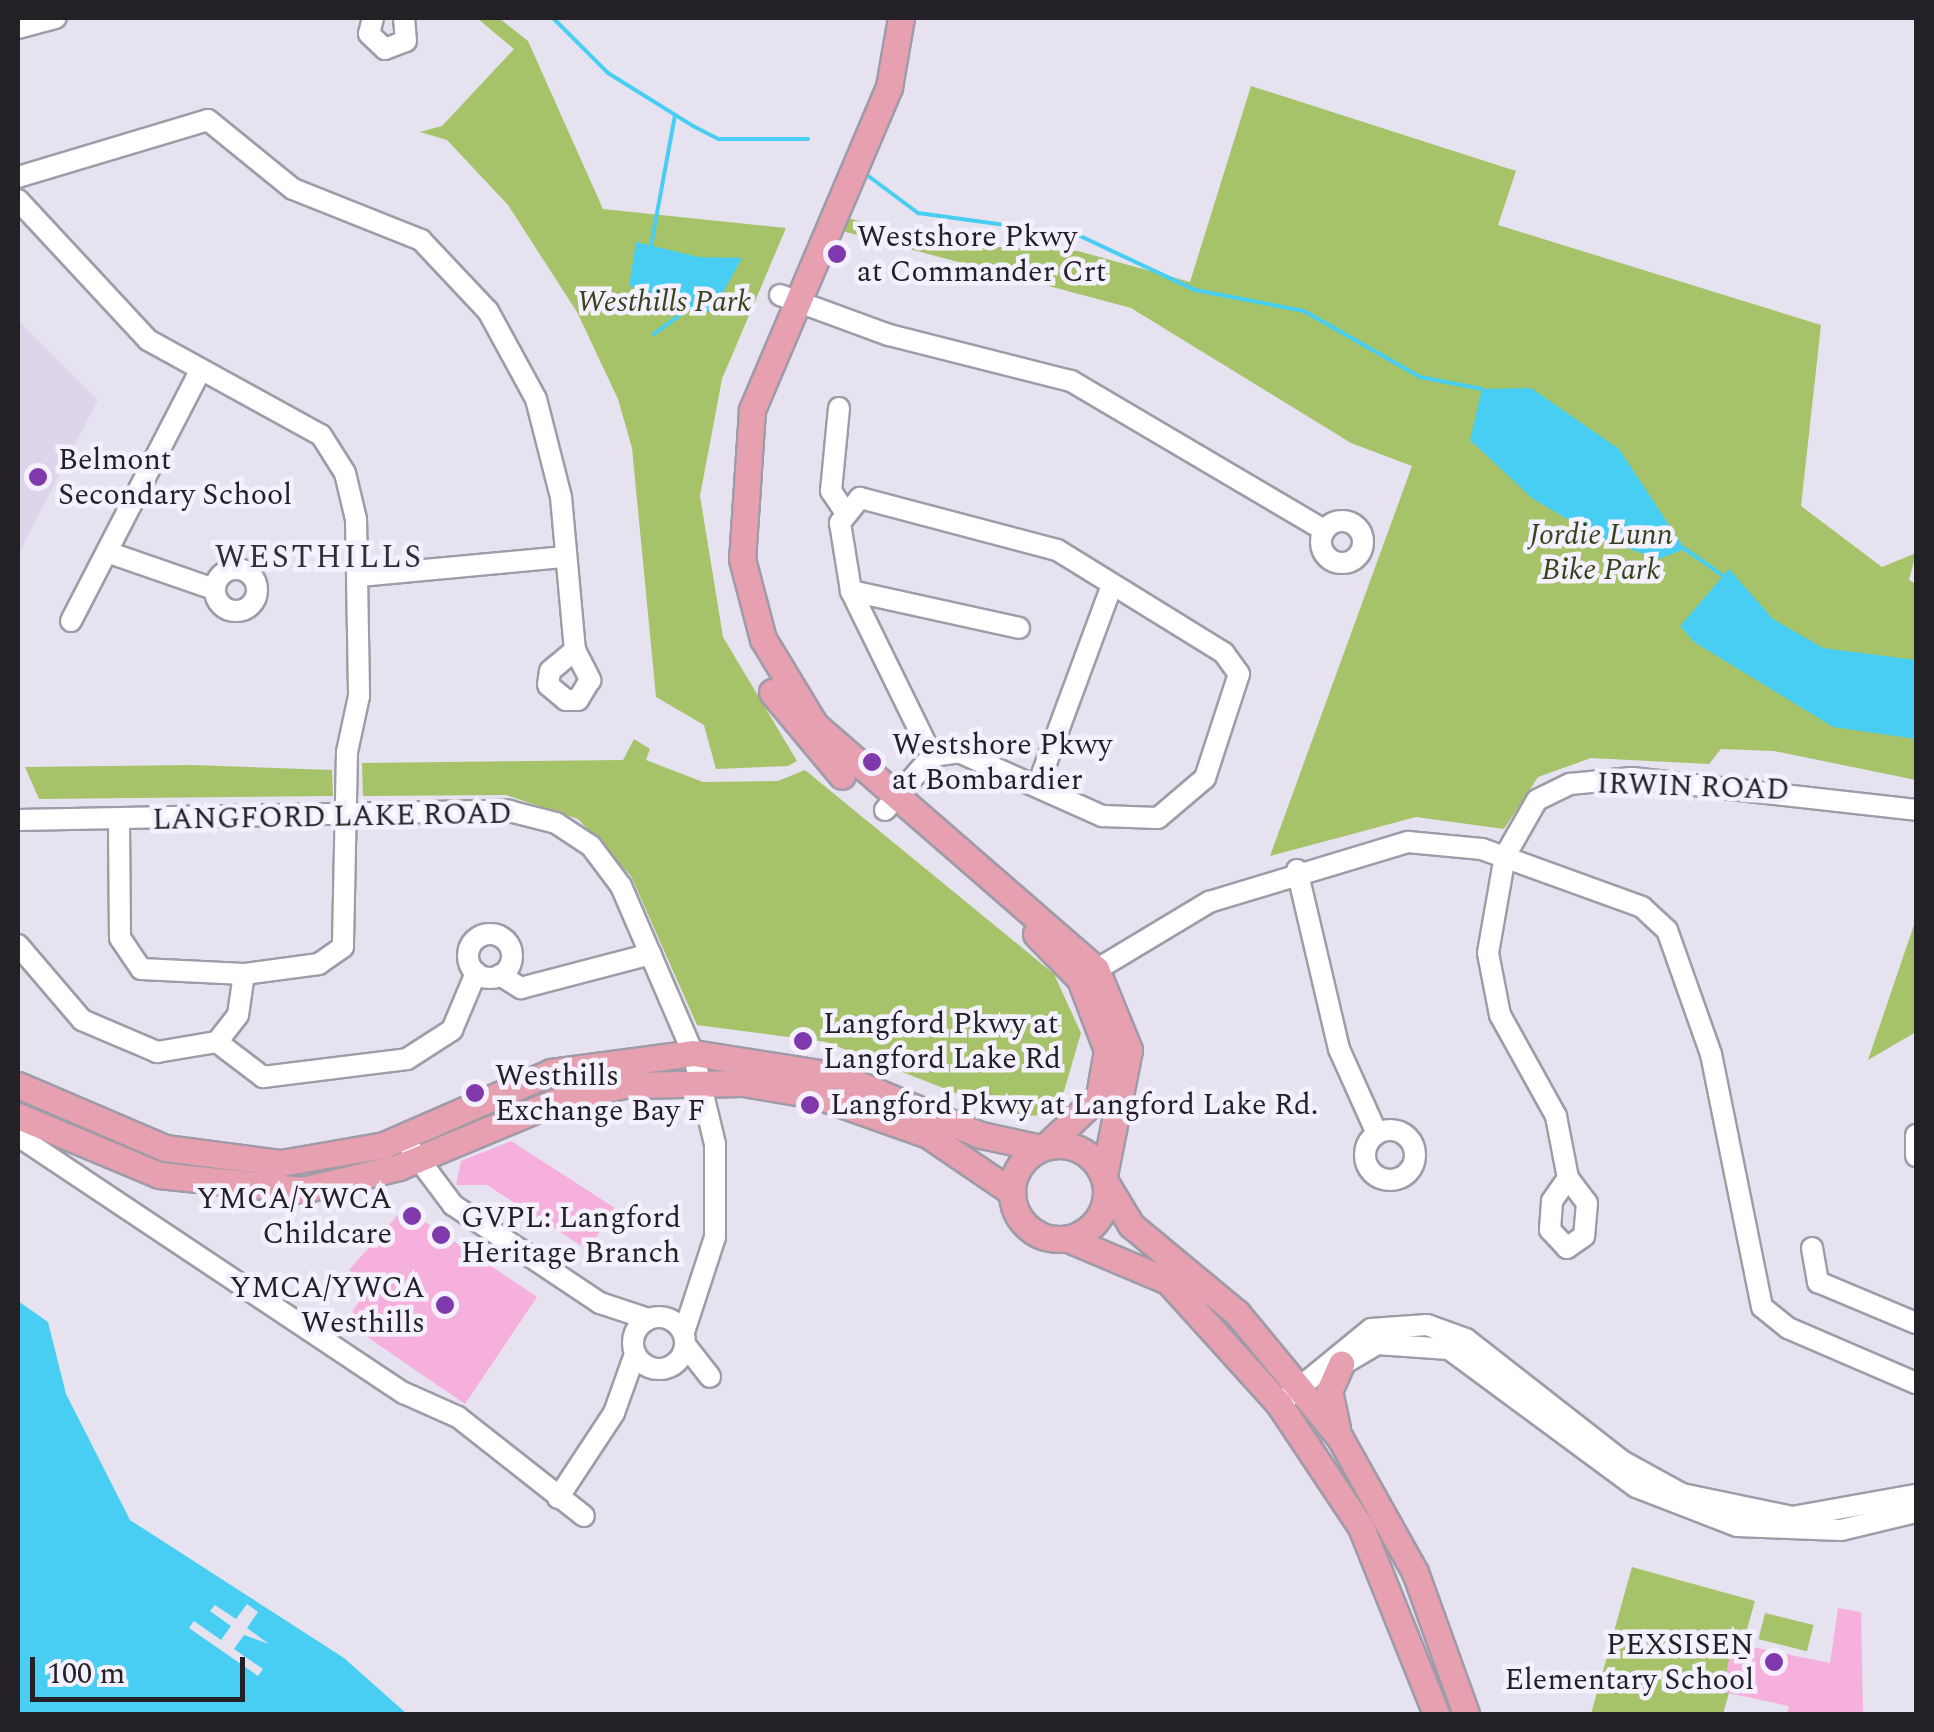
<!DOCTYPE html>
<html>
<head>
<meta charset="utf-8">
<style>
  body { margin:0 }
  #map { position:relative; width:1934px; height:1732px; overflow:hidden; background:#e7e2f0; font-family:Spectral,serif }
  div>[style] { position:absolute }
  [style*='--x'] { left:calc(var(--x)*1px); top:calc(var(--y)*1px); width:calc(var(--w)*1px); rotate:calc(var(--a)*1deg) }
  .built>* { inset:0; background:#ddd5e9 }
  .green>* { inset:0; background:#a6c369; transform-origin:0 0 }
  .water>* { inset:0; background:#47cef2 }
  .pier>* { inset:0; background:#e7e2f0 }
  .stream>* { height:4px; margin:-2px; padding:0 2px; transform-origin:2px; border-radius:2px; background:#47cef2 }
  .building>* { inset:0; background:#f6b0dd }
  .roads { filter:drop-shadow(2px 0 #a09ba8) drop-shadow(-2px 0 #a09ba8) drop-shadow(0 2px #a09ba8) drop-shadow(0 -2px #a09ba8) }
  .minor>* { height:20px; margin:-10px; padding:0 10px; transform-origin:10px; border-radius:10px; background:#fff }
  .minor>.ring { margin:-10px; padding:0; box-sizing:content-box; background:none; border:20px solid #fff; border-radius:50% }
  .major>* { height:25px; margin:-12.5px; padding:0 12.5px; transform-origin:12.5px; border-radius:12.5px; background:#e6a0af }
  .major>.ring { margin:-12.5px; padding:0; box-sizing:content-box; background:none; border:25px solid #e6a0af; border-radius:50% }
  .dots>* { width:28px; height:28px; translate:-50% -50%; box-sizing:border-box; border:5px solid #f5f0fd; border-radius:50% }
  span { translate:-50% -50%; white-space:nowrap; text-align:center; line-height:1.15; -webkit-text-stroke:9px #f5f0fd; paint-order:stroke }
  .poi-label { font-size:30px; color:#232126 }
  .left { translate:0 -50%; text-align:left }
  .right { translate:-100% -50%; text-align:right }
  .park-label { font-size:30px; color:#37431c; font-style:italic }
  .street-label { font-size:30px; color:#232126 }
  .neighbourhood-label { font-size:32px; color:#332f39; letter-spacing:2.5px }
  .frame { position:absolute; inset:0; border:20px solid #232126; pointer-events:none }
  .scale { position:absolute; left:30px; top:1657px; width:215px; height:45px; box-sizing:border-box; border:5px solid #232126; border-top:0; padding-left:12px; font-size:30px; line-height:35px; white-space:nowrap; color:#232126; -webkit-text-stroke:8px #f5f0fd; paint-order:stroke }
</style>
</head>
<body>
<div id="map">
  <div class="built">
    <div style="clip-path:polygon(18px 320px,98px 400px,18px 555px)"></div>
  </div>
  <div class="green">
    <div style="clip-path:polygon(477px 18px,499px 18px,528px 41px,603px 209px,786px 228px,722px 379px,700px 496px,723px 637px,797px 761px,788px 766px,716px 769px,704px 725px,656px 697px,632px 448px,618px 399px,577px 312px,508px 205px,447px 140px,420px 132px,442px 126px,514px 49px)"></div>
    <div style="clip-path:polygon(1251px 86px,1516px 171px,1498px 225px,1821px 325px,1801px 506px,1882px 567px,1916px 553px,1909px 580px,1916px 584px,1916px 780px,1774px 751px,1721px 749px,1709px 764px,1591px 758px,1538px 777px,1504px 829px,1416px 817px,1270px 856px,1412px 466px,1351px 443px,1131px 308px,842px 231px,847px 218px,962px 245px,1078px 251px,1190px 282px)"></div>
    <div style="clip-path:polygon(634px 739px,650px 749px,646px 760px,703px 782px,778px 781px,805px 770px,1054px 974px,1081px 1033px,1062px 1098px,1040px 1115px,1017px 1117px,826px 1042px,697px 1025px,631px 876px,578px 819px,506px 795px,363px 796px,362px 763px,623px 760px)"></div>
    <div style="clip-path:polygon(193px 765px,332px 770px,333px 796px,39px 799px,25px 767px)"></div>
    <div style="clip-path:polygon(1916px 919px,1916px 1032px,1868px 1060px)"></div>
    <div style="clip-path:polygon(1632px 1567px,1755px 1601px,1723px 1714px,1591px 1714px)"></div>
    <div style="left:1765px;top:1613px;width:50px;height:27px;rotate:14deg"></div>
  </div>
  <div class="water">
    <div style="clip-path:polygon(636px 242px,699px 257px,742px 258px,712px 313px,629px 286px)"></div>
    <div style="clip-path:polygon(1531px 388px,1619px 449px,1685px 549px,1659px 559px,1605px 541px,1533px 499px,1470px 440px,1482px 389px)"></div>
    <div style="clip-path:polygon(1729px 569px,1773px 619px,1823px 648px,1916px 660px,1916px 739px,1833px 727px,1694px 642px,1680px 626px)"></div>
    <div style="clip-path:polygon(18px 1301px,48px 1322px,66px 1394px,130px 1520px,344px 1658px,407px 1714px,18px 1714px)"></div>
  </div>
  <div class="pier">
    <div style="clip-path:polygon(247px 1604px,258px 1612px,247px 1628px,269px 1644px,244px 1635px,234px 1649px,263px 1669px,258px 1676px,189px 1628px,194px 1621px,221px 1640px,231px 1626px,210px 1611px,215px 1605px,236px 1619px)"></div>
  </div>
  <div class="stream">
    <div style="--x:553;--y:18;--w:78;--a:45"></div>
    <div style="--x:608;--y:73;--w:100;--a:31.9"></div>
    <div style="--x:693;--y:126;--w:29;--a:27"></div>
    <div style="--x:719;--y:139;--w:89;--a:0"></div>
    <div style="--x:867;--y:175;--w:64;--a:36.7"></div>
    <div style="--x:918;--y:213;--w:162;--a:7.8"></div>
    <div style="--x:1078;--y:235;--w:129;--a:25.2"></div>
    <div style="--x:1195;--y:290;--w:111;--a:10.9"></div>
    <div style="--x:1304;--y:311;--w:133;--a:29.6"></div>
    <div style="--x:1420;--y:377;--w:63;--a:11"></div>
    <div style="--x:651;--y:246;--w:133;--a:-79.6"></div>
    <div style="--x:654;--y:334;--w:46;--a:-36.1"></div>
    <div style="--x:1685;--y:549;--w:45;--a:35.1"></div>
  </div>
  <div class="building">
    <div style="clip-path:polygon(511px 1141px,615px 1208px,588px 1250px,487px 1185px,456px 1185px,461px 1161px)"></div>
    <div style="clip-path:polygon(404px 1208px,537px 1297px,465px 1404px,354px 1328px,361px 1318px,352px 1312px,370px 1284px,349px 1270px)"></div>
    <div style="clip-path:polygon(1838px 1608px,1861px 1612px,1863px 1714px,1787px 1714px,1789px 1706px,1723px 1692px,1732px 1643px,1830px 1663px)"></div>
  </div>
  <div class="roads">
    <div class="minor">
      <div style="--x:373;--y:18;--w:16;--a:104"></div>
      <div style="--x:369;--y:34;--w:22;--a:43"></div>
      <div style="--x:385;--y:49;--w:22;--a:-21"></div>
      <div style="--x:406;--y:41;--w:23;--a:-95"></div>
      <div style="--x:18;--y:28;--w:39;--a:-15"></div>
      <div style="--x:18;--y:177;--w:198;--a:-16.7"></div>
      <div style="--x:208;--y:120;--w:109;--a:39.1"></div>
      <div style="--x:293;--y:189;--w:138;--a:21.7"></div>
      <div style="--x:421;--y:240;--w:98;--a:46.7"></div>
      <div style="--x:488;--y:311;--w:100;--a:61.4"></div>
      <div style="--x:536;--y:399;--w:101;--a:75.7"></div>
      <div style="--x:561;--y:497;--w:154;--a:84.8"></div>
      <div style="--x:575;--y:650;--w:34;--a:63"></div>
      <div style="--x:590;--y:680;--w:23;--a:121"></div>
      <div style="--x:578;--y:700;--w:12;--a:180"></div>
      <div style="--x:566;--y:700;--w:23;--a:-140"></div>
      <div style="--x:548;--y:685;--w:14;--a:-82"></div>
      <div style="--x:550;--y:671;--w:33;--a:-40"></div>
      <div style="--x:18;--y:200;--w:191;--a:47.1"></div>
      <div style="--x:148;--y:340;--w:197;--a:28.8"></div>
      <div style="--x:321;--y:435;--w:45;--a:57.7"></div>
      <div style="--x:345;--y:473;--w:47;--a:76.6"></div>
      <div style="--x:356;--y:519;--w:177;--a:89"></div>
      <div style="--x:359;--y:696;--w:57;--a:102.1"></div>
      <div style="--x:347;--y:752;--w:195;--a:91.2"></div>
      <div style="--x:343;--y:947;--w:29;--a:145"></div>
      <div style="--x:319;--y:964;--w:76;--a:172.4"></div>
      <div style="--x:244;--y:974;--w:103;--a:-177.2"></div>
      <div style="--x:141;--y:969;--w:37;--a:-124"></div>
      <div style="--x:120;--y:938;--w:117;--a:-90.5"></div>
      <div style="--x:780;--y:295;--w:116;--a:20.2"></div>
      <div style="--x:889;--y:335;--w:188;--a:14.2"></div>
      <div style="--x:1071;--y:381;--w:294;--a:30.5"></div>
      <div style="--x:839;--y:408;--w:83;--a:95.5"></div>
      <div style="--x:831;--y:491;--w:22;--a:56"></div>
      <div class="ring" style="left:1321px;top:521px;width:22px;height:22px"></div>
      <div style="--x:107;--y:552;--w:113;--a:19.1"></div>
      <div class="ring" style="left:215px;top:569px;width:22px;height:22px"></div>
      <div style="--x:359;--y:576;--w:205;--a:-5.3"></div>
      <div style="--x:851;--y:591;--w:172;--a:12.4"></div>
      <div style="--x:71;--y:621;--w:279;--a:-62.7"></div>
      <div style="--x:1038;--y:785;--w:213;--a:-69.7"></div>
      <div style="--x:885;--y:810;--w:72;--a:-49"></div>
      <div style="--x:932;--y:756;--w:27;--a:-8"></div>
      <div style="--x:959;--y:752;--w:157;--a:24.1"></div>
      <div style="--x:1102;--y:816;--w:56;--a:2"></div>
      <div style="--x:1158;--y:818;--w:62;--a:-40.4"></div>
      <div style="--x:1205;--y:778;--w:109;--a:-71.9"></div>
      <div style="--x:1239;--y:674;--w:26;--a:-126"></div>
      <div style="--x:1224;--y:653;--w:196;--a:-148.3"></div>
      <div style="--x:1057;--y:550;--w:204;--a:-165.2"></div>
      <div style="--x:860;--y:498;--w:32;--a:129"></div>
      <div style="--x:840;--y:523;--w:69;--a:80.8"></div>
      <div style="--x:851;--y:591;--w:184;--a:63.9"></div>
      <div style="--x:18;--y:820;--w:491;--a:-1.1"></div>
      <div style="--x:509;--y:811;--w:49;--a:14.3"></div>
      <div style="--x:556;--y:823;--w:42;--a:33.3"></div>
      <div style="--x:591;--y:846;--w:50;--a:53.1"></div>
      <div style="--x:621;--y:886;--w:182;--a:66.7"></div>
      <div style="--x:693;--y:1053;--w:94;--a:76.4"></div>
      <div style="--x:715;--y:1144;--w:93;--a:90"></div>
      <div style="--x:715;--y:1237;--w:100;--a:108.1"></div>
      <div style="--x:1297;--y:870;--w:184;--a:76.8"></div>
      <div style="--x:1339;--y:1049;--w:85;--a:65.8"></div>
      <div class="ring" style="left:468px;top:934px;width:24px;height:24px"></div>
      <div style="--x:18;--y:945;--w:99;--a:49.5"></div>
      <div style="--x:82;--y:1020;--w:82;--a:23.1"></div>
      <div style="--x:157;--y:1052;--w:61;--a:-9.5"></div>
      <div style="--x:217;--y:1042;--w:34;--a:-52"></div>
      <div style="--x:238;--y:1015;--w:41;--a:-81.7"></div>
      <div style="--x:500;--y:975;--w:25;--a:32"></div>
      <div style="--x:521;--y:988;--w:134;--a:-14.7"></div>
      <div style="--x:1086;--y:976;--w:144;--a:-31"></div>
      <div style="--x:1209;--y:902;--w:208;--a:-16.8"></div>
      <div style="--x:1408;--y:842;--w:74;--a:5.4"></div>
      <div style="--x:1482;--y:849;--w:170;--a:19.9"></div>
      <div style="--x:1642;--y:907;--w:34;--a:43"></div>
      <div style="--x:1667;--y:930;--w:132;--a:70.5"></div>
      <div style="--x:1711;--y:1054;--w:258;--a:78.6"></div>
      <div style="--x:1762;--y:1307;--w:33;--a:39"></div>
      <div style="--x:1788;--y:1328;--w:139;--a:23.3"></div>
      <div style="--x:217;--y:1042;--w:58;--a:37.3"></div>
      <div style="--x:263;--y:1077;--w:145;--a:-7.1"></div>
      <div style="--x:407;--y:1059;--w:54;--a:-32.8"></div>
      <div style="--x:452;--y:1030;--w:62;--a:-67.2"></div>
      <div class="ring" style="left:1365px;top:1130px;width:30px;height:30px"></div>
      <div style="--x:1916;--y:1135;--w:21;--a:90"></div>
      <div style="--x:18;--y:1136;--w:464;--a:33.7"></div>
      <div style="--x:404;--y:1393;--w:59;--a:24"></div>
      <div style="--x:458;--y:1417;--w:160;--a:38.2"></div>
      <div style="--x:411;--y:1149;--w:70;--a:53.1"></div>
      <div style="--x:453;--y:1205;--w:177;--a:33.7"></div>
      <div style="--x:600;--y:1303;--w:51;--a:18.4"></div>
      <div style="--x:1568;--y:1178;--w:63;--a:-101"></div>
      <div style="--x:1556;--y:1116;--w:115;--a:-119"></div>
      <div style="--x:1500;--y:1015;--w:63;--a:-101"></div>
      <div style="--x:1488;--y:953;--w:98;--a:-80.1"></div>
      <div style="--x:1505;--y:856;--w:64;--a:-60.3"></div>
      <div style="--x:1537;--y:800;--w:37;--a:-26"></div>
      <div style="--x:1570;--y:784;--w:62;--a:-5.5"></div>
      <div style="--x:1632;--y:778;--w:286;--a:6.4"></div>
      <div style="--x:1568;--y:1178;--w:31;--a:53"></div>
      <div style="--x:1587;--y:1203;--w:33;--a:95"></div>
      <div style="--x:1584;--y:1236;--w:21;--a:145"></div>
      <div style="--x:1567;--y:1248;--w:25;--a:-133"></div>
      <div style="--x:1550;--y:1230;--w:29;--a:-86"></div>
      <div style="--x:1552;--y:1201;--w:28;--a:-55"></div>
      <div style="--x:1812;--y:1248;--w:35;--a:80"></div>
      <div style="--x:1818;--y:1282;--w:106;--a:22.7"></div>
      <div class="ring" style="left:633px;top:1317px;width:32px;height:32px"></div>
      <div style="--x:686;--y:1346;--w:39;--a:52"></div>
      <div style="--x:1330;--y:1372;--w:55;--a:-30.8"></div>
      <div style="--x:1377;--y:1344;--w:72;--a:4"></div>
      <div style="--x:1449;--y:1349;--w:232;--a:36.4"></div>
      <div style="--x:1636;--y:1487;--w:108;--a:21.1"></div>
      <div style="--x:1737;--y:1526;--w:104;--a:2.2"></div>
      <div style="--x:1841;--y:1530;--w:77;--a:-13.5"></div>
      <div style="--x:1288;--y:1397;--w:107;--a:-39.3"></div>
      <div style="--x:1371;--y:1329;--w:56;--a:-4.1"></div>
      <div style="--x:1427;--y:1325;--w:41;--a:19.7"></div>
      <div style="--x:1466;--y:1339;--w:198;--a:38"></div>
      <div style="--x:1622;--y:1461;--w:68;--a:28.8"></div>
      <div style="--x:1682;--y:1494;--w:112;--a:11.8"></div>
      <div style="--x:1792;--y:1517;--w:126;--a:-10.1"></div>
      <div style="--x:558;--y:1498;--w:102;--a:-56.6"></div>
      <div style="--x:614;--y:1413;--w:63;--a:-70.4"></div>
    </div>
    <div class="major">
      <div style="--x:901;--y:18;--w:70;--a:99.9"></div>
      <div style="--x:889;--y:87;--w:351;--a:113"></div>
      <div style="--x:752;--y:410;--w:149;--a:93.8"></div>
      <div style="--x:742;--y:559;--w:83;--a:75.3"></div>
      <div style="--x:763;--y:639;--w:100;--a:58.8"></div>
      <div style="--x:815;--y:725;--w:372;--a:41"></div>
      <div style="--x:1096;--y:969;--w:87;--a:67.8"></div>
      <div style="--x:1129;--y:1050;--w:127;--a:101.3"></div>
      <div style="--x:772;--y:692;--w:109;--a:50.2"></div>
      <div style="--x:1036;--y:934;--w:63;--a:45.6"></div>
      <div style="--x:1080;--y:979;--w:76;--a:69.2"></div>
      <div style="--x:1107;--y:1050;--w:47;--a:99.9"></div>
      <div style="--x:1099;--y:1096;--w:73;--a:136.7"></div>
      <div style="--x:18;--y:1085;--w:160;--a:23.2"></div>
      <div style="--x:165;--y:1148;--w:117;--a:7.4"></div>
      <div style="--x:281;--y:1163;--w:105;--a:-9.9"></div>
      <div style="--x:384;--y:1145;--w:182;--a:-23.6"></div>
      <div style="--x:551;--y:1072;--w:143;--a:-7.6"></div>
      <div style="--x:693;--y:1053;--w:148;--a:9"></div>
      <div style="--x:839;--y:1076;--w:154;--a:22.6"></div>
      <div style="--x:981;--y:1135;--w:61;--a:12.2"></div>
      <div style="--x:18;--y:1116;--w:153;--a:22.7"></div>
      <div style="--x:159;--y:1175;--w:144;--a:6"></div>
      <div style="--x:302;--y:1190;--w:100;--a:-13.3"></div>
      <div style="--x:399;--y:1167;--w:181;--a:-22.7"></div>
      <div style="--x:566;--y:1097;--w:60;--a:-11.5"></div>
      <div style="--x:625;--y:1085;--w:118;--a:-1"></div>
      <div style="--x:743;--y:1083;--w:73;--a:9.5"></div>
      <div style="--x:815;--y:1095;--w:120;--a:19.5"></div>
      <div style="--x:928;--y:1135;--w:102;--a:34.2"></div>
      <div class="ring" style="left:1012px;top:1145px;width:69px;height:69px"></div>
      <div style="--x:1107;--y:1185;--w:47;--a:59"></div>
      <div style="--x:1131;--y:1225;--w:138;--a:39.7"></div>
      <div style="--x:1237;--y:1313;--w:162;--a:50.5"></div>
      <div style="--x:1340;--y:1438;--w:154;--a:60.8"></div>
      <div style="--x:1415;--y:1572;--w:151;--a:70.2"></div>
      <div style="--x:1068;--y:1239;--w:108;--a:22.8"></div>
      <div style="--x:1168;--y:1281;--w:166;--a:47.9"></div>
      <div style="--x:1279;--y:1404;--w:148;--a:56.3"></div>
      <div style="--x:1361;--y:1527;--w:201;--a:68.1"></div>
      <div style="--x:1337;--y:1428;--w:38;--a:-102"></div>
      <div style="--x:1329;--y:1391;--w:30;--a:-66"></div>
    </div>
  </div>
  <div class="dots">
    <div style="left:837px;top:254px;background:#7f39ad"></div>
    <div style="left:38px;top:477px;background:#7f39ad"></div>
    <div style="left:872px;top:762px;background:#7f39ad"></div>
    <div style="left:803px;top:1041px;background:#7f39ad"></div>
    <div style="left:475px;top:1093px;background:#7f39ad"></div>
    <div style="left:810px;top:1105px;background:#7f39ad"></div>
    <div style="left:412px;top:1216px;background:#7f39ad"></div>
    <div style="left:441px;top:1235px;background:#7f39ad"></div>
    <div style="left:445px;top:1305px;background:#7f39ad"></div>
    <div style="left:1774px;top:1662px;background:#7f39ad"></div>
  </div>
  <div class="poi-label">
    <span class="left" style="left:857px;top:254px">Westshore Pkwy<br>at Commander Crt</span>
    <span class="left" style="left:58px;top:477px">Belmont<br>Secondary School</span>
    <span class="left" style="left:892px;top:762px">Westshore Pkwy<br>at Bombardier</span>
    <span class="left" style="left:823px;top:1041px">Langford Pkwy at<br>Langford Lake Rd</span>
    <span class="left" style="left:495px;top:1093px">Westhills<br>Exchange Bay F</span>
    <span class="left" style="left:830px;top:1105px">Langford Pkwy at Langford Lake Rd.</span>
    <span class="right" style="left:392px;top:1216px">YMCA/YWCA<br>Childcare</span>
    <span class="left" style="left:461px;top:1235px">GVPL: Langford<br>Heritage Branch</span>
    <span class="right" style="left:425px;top:1305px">YMCA/YWCA<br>Westhills</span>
    <span class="right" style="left:1754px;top:1662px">PEXSISEṈ<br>Elementary School</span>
  </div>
  <div class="park-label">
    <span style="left:664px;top:302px">Westhills Park</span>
    <span style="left:1601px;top:552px">Jordie Lunn<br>Bike Park</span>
  </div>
  <div class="street-label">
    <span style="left:1693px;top:787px;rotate:2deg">IRWIN ROAD</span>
    <span style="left:332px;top:817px;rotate:-1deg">LANGFORD LAKE ROAD</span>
  </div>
  <div class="neighbourhood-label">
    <span style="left:319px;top:558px">WESTHILLS</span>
  </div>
  <div class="frame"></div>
  <div class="scale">100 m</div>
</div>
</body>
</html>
